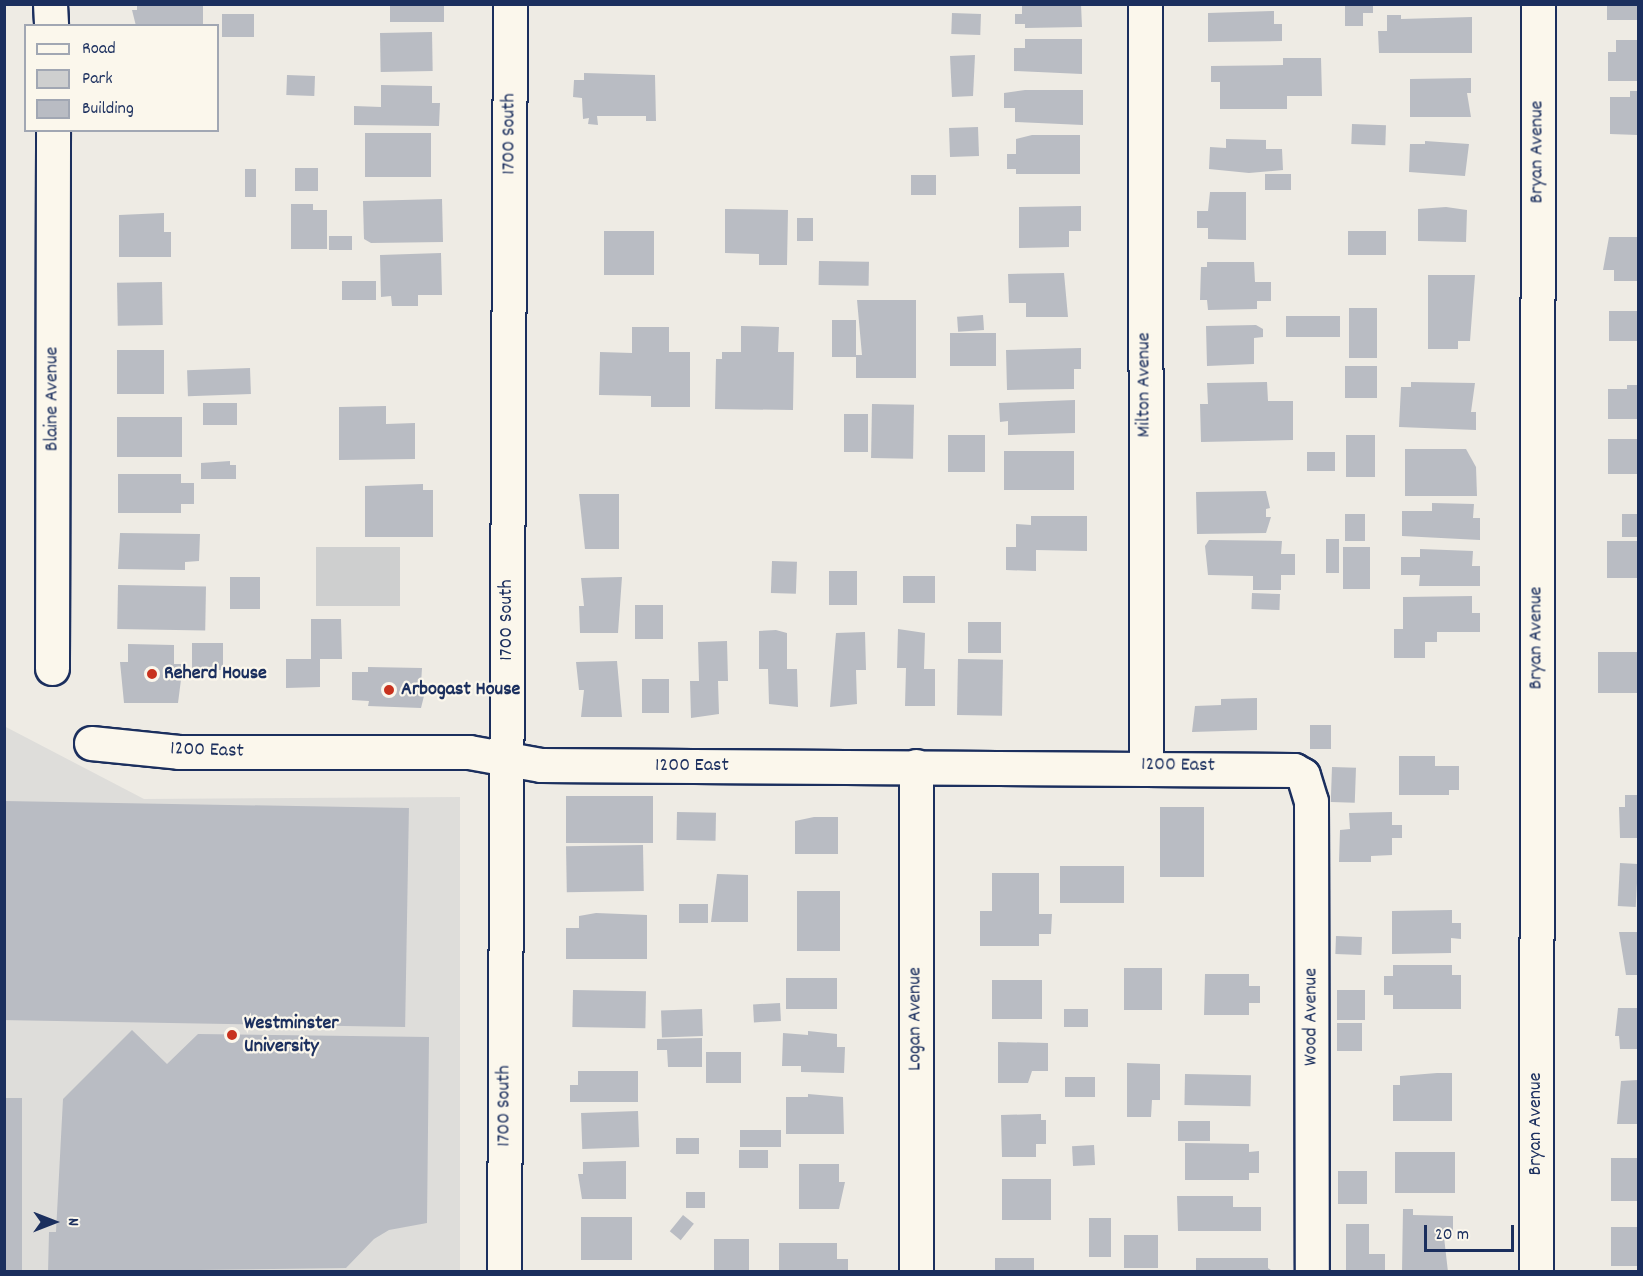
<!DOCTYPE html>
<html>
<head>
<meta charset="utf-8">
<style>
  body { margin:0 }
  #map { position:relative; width:1643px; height:1276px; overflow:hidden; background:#eeebe4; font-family:Dekko,sans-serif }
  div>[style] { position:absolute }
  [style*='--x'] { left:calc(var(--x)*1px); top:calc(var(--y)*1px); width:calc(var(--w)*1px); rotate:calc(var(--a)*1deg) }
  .built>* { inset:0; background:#deddda }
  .green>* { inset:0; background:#cecfcf; transform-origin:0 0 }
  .building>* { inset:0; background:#b9bcc3; transform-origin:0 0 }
  .roads { filter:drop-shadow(2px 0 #1b2f5e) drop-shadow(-2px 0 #1b2f5e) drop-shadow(0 2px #1b2f5e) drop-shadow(0 -2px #1b2f5e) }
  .minor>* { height:33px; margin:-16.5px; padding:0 16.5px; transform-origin:16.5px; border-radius:16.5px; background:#fbf7ec }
  .tertiary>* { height:33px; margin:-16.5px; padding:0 16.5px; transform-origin:16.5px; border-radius:16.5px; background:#fbf7ec }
  .dots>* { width:16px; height:16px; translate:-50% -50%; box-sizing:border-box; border:3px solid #fbf7ec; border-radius:50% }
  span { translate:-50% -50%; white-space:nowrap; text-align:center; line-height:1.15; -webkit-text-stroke:4.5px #fbf7ec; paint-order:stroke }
  .street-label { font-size:20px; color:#1b2f5e }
  .poi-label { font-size:20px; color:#1b2f5e; font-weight:700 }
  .left { translate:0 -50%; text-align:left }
  .frame { position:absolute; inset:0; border:6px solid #1b2f5e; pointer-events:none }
  .legend { position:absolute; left:24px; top:24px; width:195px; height:108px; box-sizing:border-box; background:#fbf7ec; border:2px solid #a1a7b3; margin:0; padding:8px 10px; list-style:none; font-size:18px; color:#1b2f5e }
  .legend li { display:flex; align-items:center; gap:12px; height:30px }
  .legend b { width:30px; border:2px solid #a1a7b3 }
  .north { position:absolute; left:24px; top:1192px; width:60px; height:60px; -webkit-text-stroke:4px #fbf7ec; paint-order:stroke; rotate:90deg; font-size:16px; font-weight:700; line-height:24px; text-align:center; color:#1b2f5e }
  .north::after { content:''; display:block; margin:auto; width:21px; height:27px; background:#1b2f5e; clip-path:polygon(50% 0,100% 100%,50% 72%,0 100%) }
  .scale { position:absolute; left:1424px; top:1225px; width:90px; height:27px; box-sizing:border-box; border:3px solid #1b2f5e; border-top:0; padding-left:8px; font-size:18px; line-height:21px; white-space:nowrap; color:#1b2f5e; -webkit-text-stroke:4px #fbf7ec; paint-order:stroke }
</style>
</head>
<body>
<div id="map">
  <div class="built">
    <div style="clip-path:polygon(4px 726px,144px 799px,460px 797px,460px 1271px,5px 1271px)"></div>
  </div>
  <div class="green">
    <div style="left:316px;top:547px;width:84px;height:59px"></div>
  </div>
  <div class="building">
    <div style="clip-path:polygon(137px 4px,203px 4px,203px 26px,136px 26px,132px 10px,137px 10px)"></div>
    <div style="left:390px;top:4px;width:54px;height:18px"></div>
    <div style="clip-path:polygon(1022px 4px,1081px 4px,1082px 27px,1025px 28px,1025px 24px,1015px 24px,1015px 14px,1022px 14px)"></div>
    <div style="clip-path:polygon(1345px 4px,1373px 4px,1373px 13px,1363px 13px,1363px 26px,1345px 26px)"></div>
    <div style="left:1607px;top:4px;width:31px;height:16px"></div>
    <div style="clip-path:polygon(1274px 11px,1274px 24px,1282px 24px,1282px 41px,1208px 42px,1208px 13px)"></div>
    <div style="left:952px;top:13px;width:29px;height:21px;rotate:2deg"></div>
    <div style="left:254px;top:14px;width:23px;height:32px;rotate:90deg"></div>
    <div style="clip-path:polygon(1387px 15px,1401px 15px,1401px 19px,1472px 17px,1472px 53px,1379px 53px,1378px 31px,1387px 31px)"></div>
    <div style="left:432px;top:32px;width:39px;height:52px;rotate:89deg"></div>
    <div style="clip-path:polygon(1025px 39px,1082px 39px,1082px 74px,1014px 71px,1014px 48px,1025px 48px)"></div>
    <div style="clip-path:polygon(1616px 40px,1638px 40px,1638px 81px,1608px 81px,1608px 52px,1616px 52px)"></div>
    <div style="clip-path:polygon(975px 55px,973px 96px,952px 97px,950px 56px)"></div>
    <div style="clip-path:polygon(1283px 58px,1321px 58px,1322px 96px,1287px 96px,1287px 109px,1220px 109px,1220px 82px,1211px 82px,1211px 66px,1283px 65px)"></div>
    <div style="clip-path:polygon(584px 73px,655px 75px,656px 121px,646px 121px,646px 116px,597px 116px,598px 125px,588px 124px,589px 118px,583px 119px,582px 98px,573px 97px,574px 80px,584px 80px)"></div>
    <div style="left:287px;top:75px;width:28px;height:20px;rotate:2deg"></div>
    <div style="clip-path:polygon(1471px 78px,1471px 93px,1467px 93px,1471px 117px,1410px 117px,1410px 79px)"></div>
    <div style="clip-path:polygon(381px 85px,432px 86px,432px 103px,440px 103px,439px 126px,354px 125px,354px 106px,381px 107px)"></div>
    <div style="clip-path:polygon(1025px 90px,1083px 90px,1083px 125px,1015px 122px,1015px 108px,1004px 108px,1004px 93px)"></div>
    <div style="clip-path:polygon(1630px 91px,1638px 91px,1638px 135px,1610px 134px,1610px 97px,1630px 97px)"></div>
    <div style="left:1352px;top:124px;width:34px;height:20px;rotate:2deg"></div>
    <div style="left:978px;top:127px;width:29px;height:29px;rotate:88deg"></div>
    <div style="left:431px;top:133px;width:44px;height:66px;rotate:90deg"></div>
    <div style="clip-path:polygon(1032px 135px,1080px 135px,1080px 174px,1016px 174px,1016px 169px,1007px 169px,1007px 154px,1016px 154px,1016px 139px)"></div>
    <div style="clip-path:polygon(1226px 139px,1266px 140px,1266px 149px,1282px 149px,1283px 170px,1249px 173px,1209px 169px,1210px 147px,1226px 148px)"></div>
    <div style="clip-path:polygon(1425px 141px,1469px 144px,1465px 176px,1409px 172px,1410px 144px,1425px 144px)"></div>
    <div style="left:295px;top:168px;width:23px;height:23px"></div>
    <div style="left:245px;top:169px;width:11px;height:28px"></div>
    <div style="left:1291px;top:174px;width:16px;height:26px;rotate:90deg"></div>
    <div style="left:936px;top:175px;width:20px;height:25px;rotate:90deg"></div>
    <div style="clip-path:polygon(1210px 192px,1246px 192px,1246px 240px,1208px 239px,1208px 228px,1197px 228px,1197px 211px,1208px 211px)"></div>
    <div style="clip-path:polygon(442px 199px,443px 242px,371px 243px,364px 239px,363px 201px)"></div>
    <div style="clip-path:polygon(291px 204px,313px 204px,313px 210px,327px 210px,327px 249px,291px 249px)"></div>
    <div style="clip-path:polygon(1081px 206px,1081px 231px,1069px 231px,1069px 247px,1019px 248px,1019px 207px)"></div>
    <div style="clip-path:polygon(1446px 207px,1467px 210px,1466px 242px,1418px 241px,1418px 209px)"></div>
    <div style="clip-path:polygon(725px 209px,788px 210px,787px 265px,759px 265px,759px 254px,725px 253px)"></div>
    <div style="clip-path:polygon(164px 213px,164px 232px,171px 232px,171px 257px,119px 257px,119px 215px)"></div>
    <div style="left:797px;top:218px;width:16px;height:23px"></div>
    <div style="left:604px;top:231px;width:50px;height:44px"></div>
    <div style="left:1348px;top:231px;width:38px;height:24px"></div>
    <div style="left:329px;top:236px;width:23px;height:14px"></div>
    <div style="clip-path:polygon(1609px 237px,1638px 237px,1638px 281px,1614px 281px,1614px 270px,1603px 270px)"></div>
    <div style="clip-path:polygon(441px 253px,442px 295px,418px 295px,418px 306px,392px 306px,391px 296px,381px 297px,380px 255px)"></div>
    <div style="left:819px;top:261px;width:50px;height:24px;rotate:1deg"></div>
    <div style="clip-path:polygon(1207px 262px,1254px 262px,1255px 282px,1271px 282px,1271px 301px,1257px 301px,1257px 309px,1208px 310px,1207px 300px,1200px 300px,1201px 267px,1207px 267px)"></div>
    <div style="clip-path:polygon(1064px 273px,1068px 317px,1026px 317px,1026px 303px,1009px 303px,1008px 274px)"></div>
    <div style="clip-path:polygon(1428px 275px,1475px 275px,1470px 341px,1458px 341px,1458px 349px,1428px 349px)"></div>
    <div style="left:342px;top:281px;width:34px;height:19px"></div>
    <div style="left:162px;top:282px;width:43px;height:45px;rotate:89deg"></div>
    <div style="clip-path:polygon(857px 300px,916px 300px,916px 378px,856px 378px,856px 355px,862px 355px)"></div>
    <div style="left:1349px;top:308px;width:28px;height:50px"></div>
    <div style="left:1609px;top:311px;width:29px;height:30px"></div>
    <div style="left:983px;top:315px;width:15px;height:26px;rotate:86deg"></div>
    <div style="left:1286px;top:316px;width:54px;height:21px"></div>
    <div style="left:832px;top:320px;width:24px;height:37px"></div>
    <div style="clip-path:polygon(1256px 325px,1263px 329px,1263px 337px,1254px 338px,1254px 364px,1207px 366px,1206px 326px)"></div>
    <div style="clip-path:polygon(741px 326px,779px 327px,778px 352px,794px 352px,793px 410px,715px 409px,716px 359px,722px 359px,722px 352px,741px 352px)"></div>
    <div style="clip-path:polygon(632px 327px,669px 327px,669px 352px,690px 352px,690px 407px,651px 407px,651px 396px,599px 395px,600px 352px,632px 353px)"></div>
    <div style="left:950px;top:333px;width:46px;height:33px"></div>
    <div style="clip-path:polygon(1081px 348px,1081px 369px,1074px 369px,1074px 389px,1007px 390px,1006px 350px)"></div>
    <div style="left:164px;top:350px;width:44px;height:47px;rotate:90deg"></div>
    <div style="left:1345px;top:366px;width:32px;height:32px"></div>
    <div style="left:250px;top:368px;width:26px;height:63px;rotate:88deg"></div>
    <div style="clip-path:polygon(1267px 382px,1268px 401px,1293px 401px,1293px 440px,1201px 442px,1200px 404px,1208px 404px,1207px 383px)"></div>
    <div style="clip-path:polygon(1411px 382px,1475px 383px,1471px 412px,1476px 412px,1476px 430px,1399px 427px,1401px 387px,1411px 387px)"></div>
    <div style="clip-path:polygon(1627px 385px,1638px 385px,1638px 419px,1608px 419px,1608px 389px,1627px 389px)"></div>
    <div style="clip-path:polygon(1075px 400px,1075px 433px,1008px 435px,1008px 421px,1000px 422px,999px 403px)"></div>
    <div style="left:203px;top:403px;width:34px;height:22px"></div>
    <div style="left:872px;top:404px;width:42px;height:54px;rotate:1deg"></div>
    <div style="clip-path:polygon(386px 406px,386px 424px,415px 423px,415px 459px,339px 460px,339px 407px)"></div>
    <div style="left:844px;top:414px;width:24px;height:38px"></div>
    <div style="left:117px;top:417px;width:65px;height:40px"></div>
    <div style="left:948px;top:435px;width:37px;height:37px"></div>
    <div style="left:1346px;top:435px;width:29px;height:42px"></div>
    <div style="left:1638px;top:439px;width:35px;height:30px;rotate:90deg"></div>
    <div style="clip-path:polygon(1405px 449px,1466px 449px,1476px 467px,1477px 496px,1405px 496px)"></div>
    <div style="left:1074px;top:451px;width:39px;height:70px;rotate:90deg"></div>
    <div style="left:1307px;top:452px;width:28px;height:19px"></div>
    <div style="clip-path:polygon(230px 461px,230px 465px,236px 465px,236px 479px,201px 479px,201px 463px)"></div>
    <div style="clip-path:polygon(118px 474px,181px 474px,181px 483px,194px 483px,194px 504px,181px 504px,181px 513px,118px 513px)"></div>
    <div style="clip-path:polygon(423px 484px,423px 490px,433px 490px,433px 537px,365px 537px,365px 486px)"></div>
    <div style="clip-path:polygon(1266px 491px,1270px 508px,1266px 509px,1266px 517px,1271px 517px,1266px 533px,1197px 534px,1196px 492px)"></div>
    <div style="clip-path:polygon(579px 494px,619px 494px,619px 549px,585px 549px)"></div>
    <div style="clip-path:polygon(1432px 503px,1474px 504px,1473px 518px,1480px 518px,1480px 540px,1402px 536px,1402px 511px,1432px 511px)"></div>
    <div style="left:1345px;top:514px;width:20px;height:27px"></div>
    <div style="left:1622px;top:514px;width:16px;height:23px"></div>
    <div style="clip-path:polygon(1031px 516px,1087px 516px,1087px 551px,1036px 550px,1036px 571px,1006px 570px,1006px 547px,1016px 547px,1016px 524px,1031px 525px)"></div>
    <div style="clip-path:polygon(120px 533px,200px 534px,199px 561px,185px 562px,185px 570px,118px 569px)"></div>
    <div style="left:1326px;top:539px;width:13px;height:34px"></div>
    <div style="clip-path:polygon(1209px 540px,1282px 541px,1281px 554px,1295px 554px,1295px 575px,1281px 575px,1281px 590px,1253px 590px,1253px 576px,1208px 575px,1205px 546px)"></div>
    <div style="left:1638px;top:541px;width:37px;height:31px;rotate:90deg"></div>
    <div style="left:1343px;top:547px;width:27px;height:42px"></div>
    <div style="clip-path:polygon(1420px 549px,1473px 551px,1472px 566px,1480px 566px,1480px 586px,1419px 586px,1420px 575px,1401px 575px,1401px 557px,1420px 557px)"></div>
    <div style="left:772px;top:561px;width:25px;height:32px;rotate:2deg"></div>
    <div style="left:829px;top:571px;width:28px;height:34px"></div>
    <div style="left:935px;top:576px;width:27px;height:32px;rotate:90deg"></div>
    <div style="left:230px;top:577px;width:30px;height:32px"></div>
    <div style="clip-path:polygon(622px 577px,618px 633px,580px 633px,579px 606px,584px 606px,581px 578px)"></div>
    <div style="left:118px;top:585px;width:88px;height:44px;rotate:1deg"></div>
    <div style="left:1252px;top:593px;width:28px;height:16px;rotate:2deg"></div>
    <div style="clip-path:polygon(1472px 596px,1472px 613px,1480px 613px,1480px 632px,1437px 632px,1437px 642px,1425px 642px,1425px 658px,1394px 658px,1394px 629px,1403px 629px,1403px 597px)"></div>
    <div style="left:635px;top:605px;width:28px;height:34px"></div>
    <div style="clip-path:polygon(311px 619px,341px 619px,342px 659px,320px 659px,320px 687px,286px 688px,286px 659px,311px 659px)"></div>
    <div style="left:1001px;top:622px;width:31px;height:33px;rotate:90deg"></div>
    <div style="clip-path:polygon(898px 629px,925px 633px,924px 669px,935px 669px,935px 706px,905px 706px,906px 668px,897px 668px)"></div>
    <div style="clip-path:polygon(776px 630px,787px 633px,787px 669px,797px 669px,798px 707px,769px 704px,768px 669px,759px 669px,759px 631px)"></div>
    <div style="clip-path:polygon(865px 632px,866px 670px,856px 670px,857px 704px,830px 707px,836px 633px)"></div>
    <div style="clip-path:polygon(727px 641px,728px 681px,718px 681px,719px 714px,691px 718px,690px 681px,699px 681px,698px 642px)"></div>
    <div style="left:192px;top:643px;width:31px;height:27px"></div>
    <div style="clip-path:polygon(128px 644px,174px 645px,174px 664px,183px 664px,178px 703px,124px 703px,120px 662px,128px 662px)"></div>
    <div style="left:1638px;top:652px;width:41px;height:40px;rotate:90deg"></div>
    <div style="left:958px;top:659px;width:45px;height:56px;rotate:1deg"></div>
    <div style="clip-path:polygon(617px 661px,622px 717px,581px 717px,584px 690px,579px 690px,576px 662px)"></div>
    <div style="clip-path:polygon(368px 667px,422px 668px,421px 684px,427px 684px,421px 708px,368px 706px,369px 701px,352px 700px,352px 672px,368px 672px)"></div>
    <div style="left:642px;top:679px;width:27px;height:34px"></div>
    <div style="clip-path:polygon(1257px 698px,1257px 730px,1192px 732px,1195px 706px,1221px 705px,1221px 699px)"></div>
    <div style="left:1310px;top:725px;width:21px;height:24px"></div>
    <div style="clip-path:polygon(1399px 756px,1435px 756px,1435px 766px,1459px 766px,1459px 790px,1449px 790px,1449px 795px,1399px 795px)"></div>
    <div style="left:1332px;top:767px;width:24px;height:35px;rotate:2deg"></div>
    <div style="clip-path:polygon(1625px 795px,1638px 795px,1638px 838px,1620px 838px,1619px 807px,1625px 807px)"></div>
    <div style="left:566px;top:796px;width:87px;height:47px"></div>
    <div style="left:4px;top:801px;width:405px;height:219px;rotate:1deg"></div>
    <div style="left:1160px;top:807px;width:44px;height:70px"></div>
    <div style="left:677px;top:812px;width:39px;height:28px;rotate:1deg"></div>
    <div style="clip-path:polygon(1392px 812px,1392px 825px,1402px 825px,1402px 838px,1392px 838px,1392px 855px,1371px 856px,1371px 862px,1339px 862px,1340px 830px,1350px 829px,1349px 813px)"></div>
    <div style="clip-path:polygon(814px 817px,838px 817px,838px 854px,795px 854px,795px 821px)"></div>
    <div style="left:643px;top:845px;width:46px;height:77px;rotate:89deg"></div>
    <div style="left:1620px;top:863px;width:18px;height:43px;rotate:3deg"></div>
    <div style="left:1124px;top:866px;width:37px;height:64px;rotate:90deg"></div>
    <div style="clip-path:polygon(992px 873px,1039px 873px,1039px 914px,1052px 914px,1051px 934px,1039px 934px,1039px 946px,980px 946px,980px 911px,992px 911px)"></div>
    <div style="clip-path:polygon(717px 874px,748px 875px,748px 922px,711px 922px)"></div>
    <div style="left:797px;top:891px;width:43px;height:60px"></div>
    <div style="left:679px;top:904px;width:29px;height:19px"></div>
    <div style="clip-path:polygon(1452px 910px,1452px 923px,1461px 923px,1461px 939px,1451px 938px,1451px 953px,1392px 954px,1392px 911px)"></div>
    <div style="clip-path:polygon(596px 913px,647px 915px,647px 959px,566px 959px,566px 928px,579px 928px,579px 916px)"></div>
    <div style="clip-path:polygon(1619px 932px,1638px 932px,1638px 975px,1626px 975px)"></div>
    <div style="left:1336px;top:936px;width:26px;height:18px;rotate:2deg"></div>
    <div style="clip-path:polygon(1393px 965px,1452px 965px,1452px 975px,1461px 975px,1461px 1009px,1393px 1009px,1393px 995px,1384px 995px,1384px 976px,1393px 976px)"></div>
    <div style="left:1124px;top:968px;width:38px;height:42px"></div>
    <div style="clip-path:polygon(1205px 974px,1249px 974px,1249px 986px,1260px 986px,1260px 1003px,1249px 1003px,1249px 1015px,1204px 1015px)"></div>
    <div style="left:786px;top:978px;width:51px;height:31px"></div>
    <div style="left:992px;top:980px;width:50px;height:39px"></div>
    <div style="left:573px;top:990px;width:73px;height:37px;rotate:1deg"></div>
    <div style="left:1337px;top:990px;width:28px;height:30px"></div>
    <div style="left:780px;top:1003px;width:18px;height:27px;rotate:87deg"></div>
    <div style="clip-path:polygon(1618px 1008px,1638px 1008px,1638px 1049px,1620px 1049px,1619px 1036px,1615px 1036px)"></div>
    <div style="left:702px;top:1009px;width:27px;height:41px;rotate:88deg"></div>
    <div style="left:1088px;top:1009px;width:18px;height:24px;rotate:90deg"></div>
    <div style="left:1362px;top:1023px;width:28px;height:25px;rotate:90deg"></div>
    <div style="clip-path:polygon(132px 1030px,167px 1064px,198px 1034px,429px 1037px,427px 1223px,389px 1230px,374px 1239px,346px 1268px,48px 1272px,49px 1232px,56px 1232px,63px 1099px)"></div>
    <div style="clip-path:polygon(808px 1031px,837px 1034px,837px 1047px,845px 1047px,844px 1073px,801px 1072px,801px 1066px,782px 1066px,783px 1033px,808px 1035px)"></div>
    <div style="clip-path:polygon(702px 1038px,702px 1067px,668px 1067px,667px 1050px,657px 1050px,657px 1039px)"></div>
    <div style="clip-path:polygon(998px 1042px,1048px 1043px,1048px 1071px,1032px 1071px,1028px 1083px,998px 1083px)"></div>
    <div style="left:741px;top:1052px;width:31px;height:35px;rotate:90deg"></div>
    <div style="clip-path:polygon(1127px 1063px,1160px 1064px,1160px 1100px,1152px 1100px,1151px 1117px,1127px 1117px)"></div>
    <div style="clip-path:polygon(578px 1071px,638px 1071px,638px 1102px,570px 1102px,570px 1085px,578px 1085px)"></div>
    <div style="clip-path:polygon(1437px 1073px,1452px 1073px,1452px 1121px,1393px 1121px,1393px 1085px,1400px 1085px,1400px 1076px)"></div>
    <div style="left:1185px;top:1074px;width:66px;height:31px;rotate:1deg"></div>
    <div style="left:1065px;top:1077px;width:30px;height:20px"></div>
    <div style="clip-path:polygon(1638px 1080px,1638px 1124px,1617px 1124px,1621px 1081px)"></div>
    <div style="clip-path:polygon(808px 1094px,843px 1097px,844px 1134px,786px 1134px,786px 1097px,808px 1097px)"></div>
    <div style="left:4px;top:1098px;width:18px;height:174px"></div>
    <div style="left:638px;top:1111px;width:36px;height:57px;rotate:88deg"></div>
    <div style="clip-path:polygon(1041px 1114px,1041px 1120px,1046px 1120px,1046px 1144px,1036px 1144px,1036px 1157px,1002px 1157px,1001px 1115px)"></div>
    <div style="left:1178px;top:1121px;width:32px;height:20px"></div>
    <div style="left:740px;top:1130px;width:41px;height:17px"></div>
    <div style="left:676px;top:1138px;width:23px;height:16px"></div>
    <div style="clip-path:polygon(1185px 1143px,1249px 1144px,1249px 1152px,1259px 1151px,1259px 1173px,1249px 1173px,1249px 1180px,1185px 1180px)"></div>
    <div style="left:1094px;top:1145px;width:20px;height:22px;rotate:87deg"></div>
    <div style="left:768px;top:1150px;width:18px;height:29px;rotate:90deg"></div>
    <div style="left:1395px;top:1152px;width:60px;height:41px"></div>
    <div style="left:1611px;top:1158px;width:27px;height:43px"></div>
    <div style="clip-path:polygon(626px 1161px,626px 1199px,582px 1199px,578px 1174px,583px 1174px,583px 1162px)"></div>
    <div style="clip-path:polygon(799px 1164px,839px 1164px,839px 1182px,845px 1182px,839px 1209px,799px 1209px)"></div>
    <div style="left:1338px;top:1171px;width:29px;height:33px"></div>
    <div style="left:1002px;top:1179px;width:49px;height:41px"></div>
    <div style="left:686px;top:1192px;width:19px;height:16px"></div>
    <div style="clip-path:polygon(1177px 1196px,1233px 1196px,1233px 1207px,1261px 1207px,1261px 1231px,1178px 1231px)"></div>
    <div style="clip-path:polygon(1403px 1209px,1413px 1209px,1413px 1215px,1453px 1216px,1453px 1237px,1444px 1237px,1448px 1272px,1402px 1272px)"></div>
    <div style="left:683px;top:1215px;width:14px;height:21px;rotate:39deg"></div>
    <div style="left:632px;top:1217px;width:43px;height:51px;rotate:90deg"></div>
    <div style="left:1089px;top:1218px;width:22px;height:39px"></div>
    <div style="clip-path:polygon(1346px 1224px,1369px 1224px,1369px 1254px,1385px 1254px,1385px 1272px,1346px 1272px)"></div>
    <div style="left:1611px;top:1227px;width:27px;height:39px"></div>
    <div style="left:1124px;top:1235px;width:34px;height:33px"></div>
    <div style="left:714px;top:1239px;width:35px;height:33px"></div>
    <div style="clip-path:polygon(779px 1243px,837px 1243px,837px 1259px,848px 1259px,848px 1272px,779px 1272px)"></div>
    <div style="left:995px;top:1258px;width:39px;height:14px"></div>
    <div style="clip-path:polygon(1196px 1258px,1268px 1258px,1268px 1268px,1274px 1272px,1196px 1272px)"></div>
  </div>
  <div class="roads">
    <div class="minor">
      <div style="--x:50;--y:4;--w:22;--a:87"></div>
      <div style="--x:1145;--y:4;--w:762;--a:89.92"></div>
      <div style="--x:52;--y:668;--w:538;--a:-89.89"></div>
      <div style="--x:91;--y:743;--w:88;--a:5.8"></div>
      <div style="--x:179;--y:752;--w:290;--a:0"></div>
      <div style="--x:469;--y:752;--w:73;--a:10.2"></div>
      <div style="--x:541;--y:765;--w:753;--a:0.38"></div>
      <div style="--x:1294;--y:770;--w:10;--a:29"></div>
      <div style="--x:1303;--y:775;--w:27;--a:73"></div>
      <div style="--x:1311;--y:801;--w:471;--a:89.9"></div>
      <div style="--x:916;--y:766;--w:506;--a:90"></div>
      <div style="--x:1536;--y:1272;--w:1268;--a:-89.91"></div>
    </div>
    <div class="tertiary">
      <div style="--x:504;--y:1272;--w:1268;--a:-89.73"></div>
    </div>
  </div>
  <div class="dots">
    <div style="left:152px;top:674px;background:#c8321e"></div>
    <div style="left:389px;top:690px;background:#c8321e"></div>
    <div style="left:232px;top:1035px;background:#c8321e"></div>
  </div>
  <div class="street-label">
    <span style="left:510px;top:134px;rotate:-90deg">1700 South</span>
    <span style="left:1538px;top:152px;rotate:-90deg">Bryan Avenue</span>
    <span style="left:1145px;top:385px;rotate:-90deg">Milton Avenue</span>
    <span style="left:53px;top:399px;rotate:-90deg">Blaine Avenue</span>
    <span style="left:507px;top:620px;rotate:-90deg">1700 South</span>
    <span style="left:1537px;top:638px;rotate:-90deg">Bryan Avenue</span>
    <span style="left:207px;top:751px;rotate:2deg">1200 East</span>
    <span style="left:692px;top:766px">1200 East</span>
    <span style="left:1178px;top:766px;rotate:1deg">1200 East</span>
    <span style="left:1312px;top:1017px;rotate:-90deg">Wood Avenue</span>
    <span style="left:916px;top:1019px;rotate:-90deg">Logan Avenue</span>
    <span style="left:505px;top:1106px;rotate:-90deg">1700 South</span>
    <span style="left:1536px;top:1124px;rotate:-90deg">Bryan Avenue</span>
  </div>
  <div class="poi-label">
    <span class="left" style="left:164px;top:674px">Reherd House</span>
    <span class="left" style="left:401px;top:690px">Arbogast House</span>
    <span class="left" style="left:244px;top:1036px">Westminster<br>University</span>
  </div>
  <div class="frame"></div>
  <ul class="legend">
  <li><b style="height:8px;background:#fbf7ec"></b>Road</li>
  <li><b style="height:16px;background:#cecfcf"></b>Park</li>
  <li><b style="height:16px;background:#b9bcc3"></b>Building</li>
  </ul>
  <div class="north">N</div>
  <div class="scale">20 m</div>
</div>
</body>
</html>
